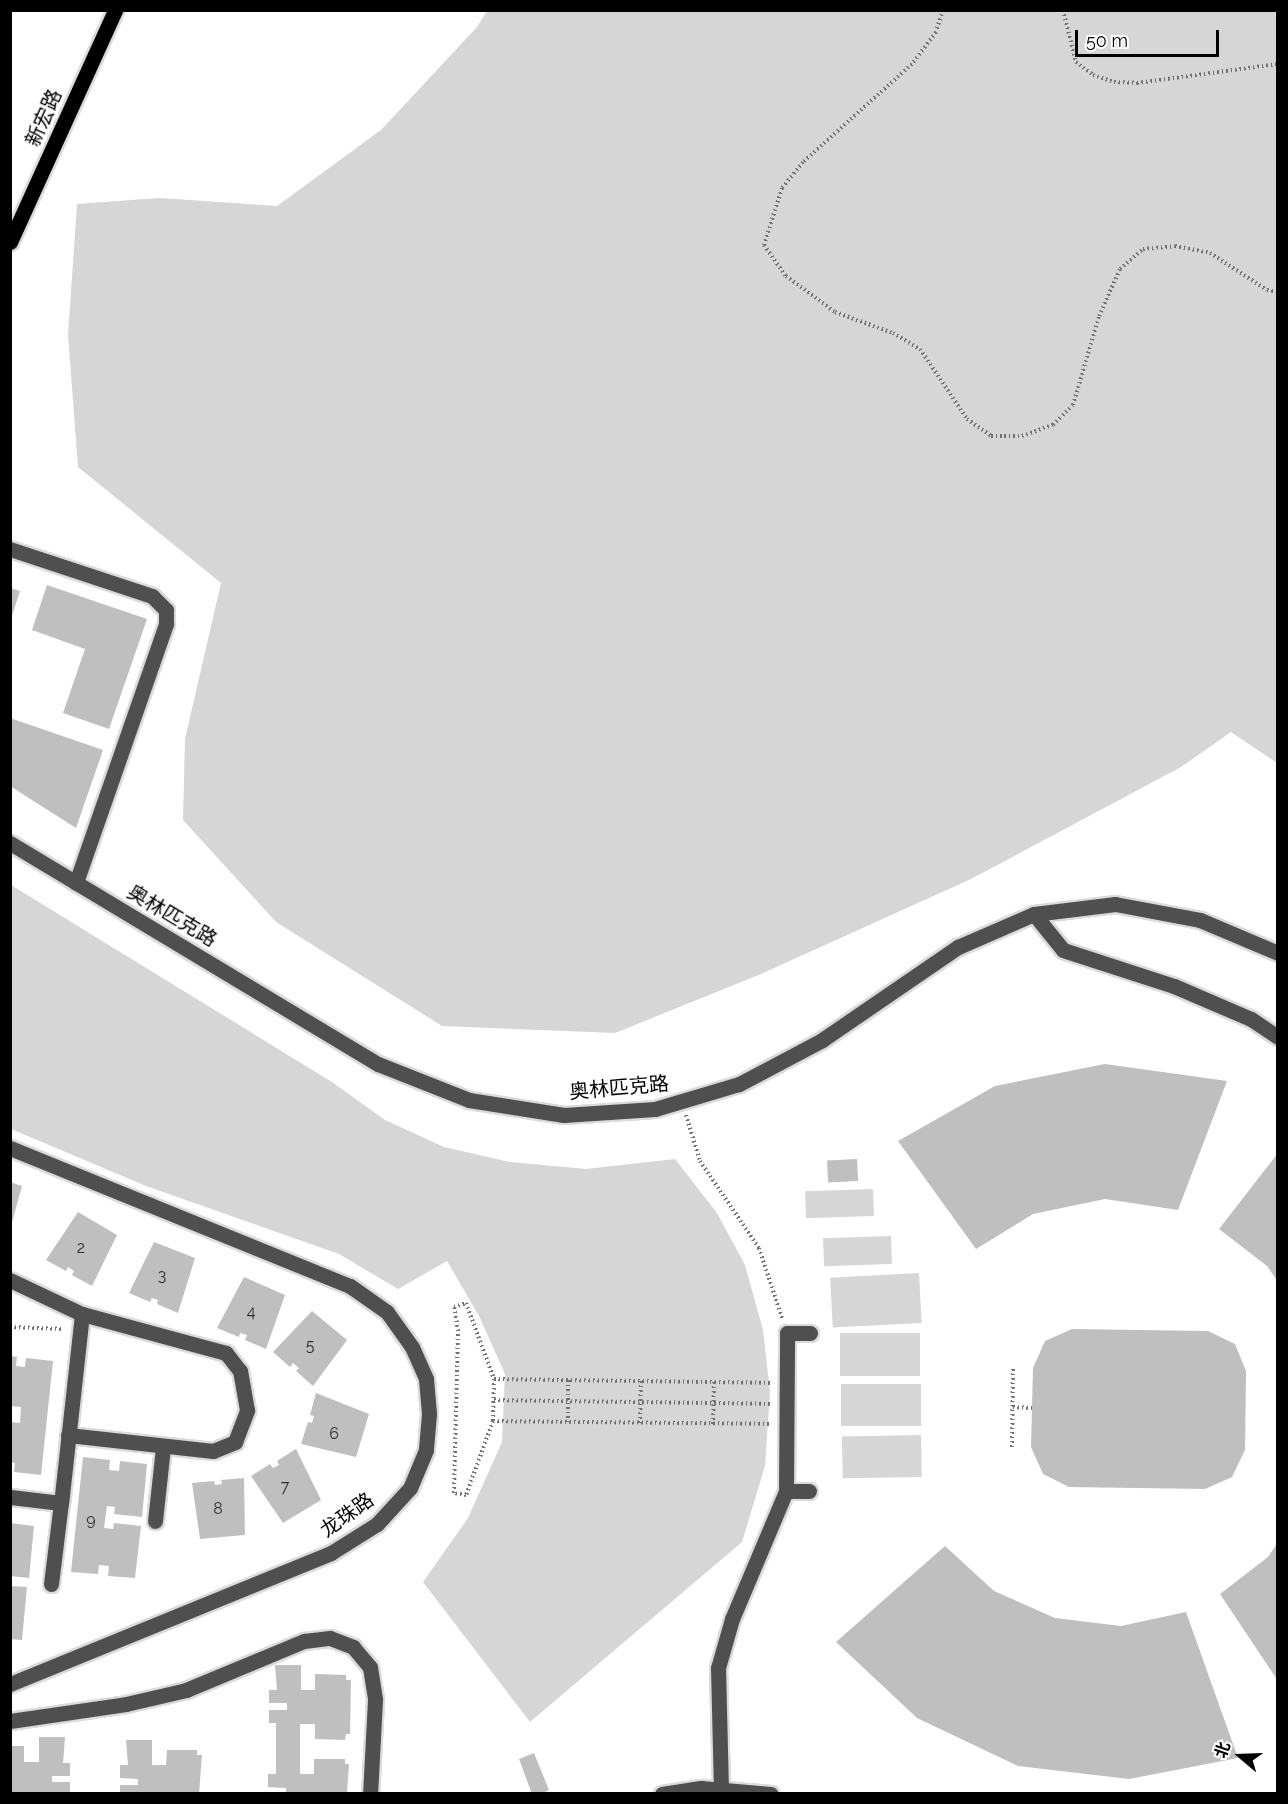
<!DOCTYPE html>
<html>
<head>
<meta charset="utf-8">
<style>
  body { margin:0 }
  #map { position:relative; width:1288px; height:1804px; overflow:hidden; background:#fff; font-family:Raleway,"Noto Sans SC",sans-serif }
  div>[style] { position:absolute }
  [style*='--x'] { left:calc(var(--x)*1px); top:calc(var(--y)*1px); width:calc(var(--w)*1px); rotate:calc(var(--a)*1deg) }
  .green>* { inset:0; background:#d6d6d6; transform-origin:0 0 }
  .building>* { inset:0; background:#bfbfbf; transform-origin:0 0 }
  .path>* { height:4px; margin-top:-2px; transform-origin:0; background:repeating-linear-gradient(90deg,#717171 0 1.5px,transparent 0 4.5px) }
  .roads { filter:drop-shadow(2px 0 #dbdbdb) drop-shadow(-2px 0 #dbdbdb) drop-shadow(0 2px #dbdbdb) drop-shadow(0 -2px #dbdbdb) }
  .minor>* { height:15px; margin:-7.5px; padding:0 7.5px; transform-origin:7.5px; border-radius:7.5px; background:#4f4f4f }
  .major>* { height:15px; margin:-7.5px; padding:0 7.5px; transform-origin:7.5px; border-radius:7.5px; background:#000 }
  span { translate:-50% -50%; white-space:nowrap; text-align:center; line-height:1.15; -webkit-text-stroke:6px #fff; paint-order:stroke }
  .number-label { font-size:16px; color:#303030 }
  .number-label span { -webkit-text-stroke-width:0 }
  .street-label { font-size:20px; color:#000 }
  .frame { position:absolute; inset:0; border:12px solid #000; pointer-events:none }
  .north { position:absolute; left:1210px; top:1726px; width:60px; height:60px; -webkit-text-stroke:4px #fff; paint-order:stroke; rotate:289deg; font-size:16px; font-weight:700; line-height:24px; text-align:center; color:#000 }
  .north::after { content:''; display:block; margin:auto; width:21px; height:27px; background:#000; clip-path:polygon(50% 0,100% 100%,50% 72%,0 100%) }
  .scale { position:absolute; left:1075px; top:30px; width:144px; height:27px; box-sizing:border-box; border:3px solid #000; border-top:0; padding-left:8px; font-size:18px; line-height:21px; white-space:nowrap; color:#000; -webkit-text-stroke:4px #fff; paint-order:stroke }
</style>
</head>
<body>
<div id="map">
  <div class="green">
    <div style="clip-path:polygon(487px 11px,1277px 11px,1277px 763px,1231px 732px,1181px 767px,971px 879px,761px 974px,615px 1033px,442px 1026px,276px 922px,183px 820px,185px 739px,221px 583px,78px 467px,68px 335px,77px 204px,159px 198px,277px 206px,381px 130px,477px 27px)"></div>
    <div style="clip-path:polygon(11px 885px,332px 1082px,385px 1120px,444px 1147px,510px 1162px,586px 1169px,675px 1159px,717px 1213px,745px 1265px,763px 1330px,770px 1392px,765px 1466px,742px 1542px,530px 1722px,423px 1582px,468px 1518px,502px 1442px,505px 1374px,479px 1316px,447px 1261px,398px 1289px,339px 1254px,146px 1186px,11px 1129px)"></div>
    <div style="left:873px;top:1189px;width:27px;height:68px;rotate:88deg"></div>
    <div style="left:891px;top:1236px;width:28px;height:68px;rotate:88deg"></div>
    <div style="left:919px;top:1273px;width:50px;height:89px;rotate:87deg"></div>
    <div style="left:920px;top:1333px;width:43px;height:80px;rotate:90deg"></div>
    <div style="left:921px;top:1384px;width:42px;height:80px;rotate:90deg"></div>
    <div style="left:921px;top:1435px;width:42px;height:79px;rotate:89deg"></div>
  </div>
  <div class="building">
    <div style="clip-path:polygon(47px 585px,147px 619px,109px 729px,63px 713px,85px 649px,32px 630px)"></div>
    <div style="clip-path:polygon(10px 588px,20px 591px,11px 619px,10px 619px)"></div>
    <div style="clip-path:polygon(10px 718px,103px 750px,76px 828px,10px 786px)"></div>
    <div style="clip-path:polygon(1105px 1064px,1227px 1081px,1178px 1210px,1105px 1199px,1033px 1214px,976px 1249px,898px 1141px,995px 1086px)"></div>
    <div style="clip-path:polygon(1278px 1153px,1278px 1282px,1267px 1266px,1219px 1229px)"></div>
    <div style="left:857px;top:1159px;width:22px;height:30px;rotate:87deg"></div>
    <div style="clip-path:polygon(10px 1182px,22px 1186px,11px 1226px,10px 1226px)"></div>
    <div style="clip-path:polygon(78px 1212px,117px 1235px,92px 1286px,72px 1275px,74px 1271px,68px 1267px,66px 1271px,46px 1260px)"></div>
    <div style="clip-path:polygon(154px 1242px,195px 1258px,178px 1313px,157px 1304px,158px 1300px,152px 1298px,150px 1302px,129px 1293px)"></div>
    <div style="clip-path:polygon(244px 1277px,285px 1295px,266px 1349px,245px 1340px,247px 1335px,240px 1333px,239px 1337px,217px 1328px)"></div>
    <div style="clip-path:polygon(312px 1311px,347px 1340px,313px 1386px,296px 1371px,299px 1368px,293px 1363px,290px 1367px,273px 1352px)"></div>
    <div style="clip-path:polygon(1072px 1329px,1208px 1331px,1235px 1344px,1246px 1371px,1245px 1450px,1232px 1477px,1205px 1489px,1069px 1487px,1043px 1474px,1031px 1447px,1033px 1368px,1045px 1341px)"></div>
    <div style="clip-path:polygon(10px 1356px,17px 1357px,16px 1366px,25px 1367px,26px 1358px,53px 1361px,41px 1475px,14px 1472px,15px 1463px,10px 1462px,10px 1422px,20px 1423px,21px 1407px,10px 1406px)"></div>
    <div style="clip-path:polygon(316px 1393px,369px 1414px,356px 1457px,301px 1444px,308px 1422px,312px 1423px,314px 1416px,310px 1415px)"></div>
    <div style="clip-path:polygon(296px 1449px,321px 1500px,283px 1523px,251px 1476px,270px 1464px,273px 1468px,279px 1465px,277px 1461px)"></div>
    <div style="clip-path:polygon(83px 1457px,110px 1460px,109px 1470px,119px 1471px,120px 1461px,147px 1464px,142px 1517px,114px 1514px,115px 1507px,107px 1506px,104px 1528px,113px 1529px,114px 1523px,141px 1526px,135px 1578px,108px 1576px,109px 1566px,99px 1565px,98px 1574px,71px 1572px)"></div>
    <div style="clip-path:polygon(244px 1478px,245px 1535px,200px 1539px,192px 1483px,214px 1481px,215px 1485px,222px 1484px,221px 1480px)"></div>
    <div style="clip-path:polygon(10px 1523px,34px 1526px,29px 1578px,10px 1576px)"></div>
    <div style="clip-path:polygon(1278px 1542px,1278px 1681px,1220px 1594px,1268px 1557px)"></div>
    <div style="clip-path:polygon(945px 1546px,994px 1591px,1055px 1618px,1121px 1626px,1186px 1612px,1238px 1758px,1129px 1779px,1018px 1766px,917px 1718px,836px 1642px)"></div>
    <div style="clip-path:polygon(10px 1586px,27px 1587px,22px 1640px,10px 1639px)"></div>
    <div style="clip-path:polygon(275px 1665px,301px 1665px,301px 1690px,315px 1690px,315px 1674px,346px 1675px,346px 1680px,351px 1680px,350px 1734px,346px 1734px,345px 1740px,315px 1739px,315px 1724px,300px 1724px,300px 1774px,314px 1774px,314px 1759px,345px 1759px,345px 1764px,349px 1764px,347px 1794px,286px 1794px,286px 1788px,268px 1787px,268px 1774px,276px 1774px,276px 1723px,269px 1723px,269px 1710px,287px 1710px,287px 1703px,269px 1703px,269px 1690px,277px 1690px)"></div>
    <div style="clip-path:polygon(39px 1737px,65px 1737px,63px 1763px,70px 1763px,70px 1776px,52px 1776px,52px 1782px,70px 1782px,70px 1794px,10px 1794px,10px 1746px,24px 1746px,24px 1762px,39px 1762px)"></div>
    <div style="clip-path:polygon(126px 1740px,152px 1740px,152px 1765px,166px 1765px,167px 1750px,197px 1750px,197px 1755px,202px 1755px,199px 1794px,120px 1794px,120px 1785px,138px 1785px,138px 1779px,120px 1778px,120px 1765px,128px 1765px)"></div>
    <div style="clip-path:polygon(534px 1753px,549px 1790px,541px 1794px,532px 1794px,519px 1759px)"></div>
  </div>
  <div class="path">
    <div style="--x:943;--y:10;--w:23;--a:108"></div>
    <div style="--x:936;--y:32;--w:40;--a:127"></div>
    <div style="--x:912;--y:64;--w:147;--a:138"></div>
    <div style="--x:803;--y:162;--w:33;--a:129"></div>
    <div style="--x:782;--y:188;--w:60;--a:107.5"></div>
    <div style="--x:764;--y:245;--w:38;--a:55"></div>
    <div style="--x:786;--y:276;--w:61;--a:36.3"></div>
    <div style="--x:835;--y:312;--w:62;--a:19.9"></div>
    <div style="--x:893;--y:333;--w:31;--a:31"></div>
    <div style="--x:920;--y:349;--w:84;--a:56.1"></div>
    <div style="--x:967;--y:419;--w:29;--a:35"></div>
    <div style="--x:991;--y:436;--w:31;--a:0"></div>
    <div style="--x:1022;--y:436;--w:33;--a:-20"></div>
    <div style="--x:1053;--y:425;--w:28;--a:-45"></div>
    <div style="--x:1073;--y:405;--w:93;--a:-73.7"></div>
    <div style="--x:1099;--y:316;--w:51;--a:-65.9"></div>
    <div style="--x:1120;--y:269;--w:30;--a:-41"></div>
    <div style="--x:1143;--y:249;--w:32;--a:-5"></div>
    <div style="--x:1175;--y:246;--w:36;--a:11"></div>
    <div style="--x:1210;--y:253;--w:68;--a:33"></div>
    <div style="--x:1267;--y:290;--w:11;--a:10"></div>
    <div style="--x:1063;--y:10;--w:54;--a:76"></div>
    <div style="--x:1076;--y:62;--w:21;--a:37"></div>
    <div style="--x:1093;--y:75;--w:22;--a:18"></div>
    <div style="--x:1114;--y:82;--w:23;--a:2"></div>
    <div style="--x:1137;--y:83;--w:142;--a:-7.7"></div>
    <div style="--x:686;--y:1115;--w:48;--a:73.1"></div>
    <div style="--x:700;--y:1161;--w:105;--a:55.9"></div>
    <div style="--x:759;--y:1248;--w:74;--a:71.8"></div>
    <div style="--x:466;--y:1303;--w:81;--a:69.8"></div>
    <div style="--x:494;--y:1379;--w:42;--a:91.4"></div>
    <div style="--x:493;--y:1421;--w:79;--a:110"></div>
    <div style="--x:466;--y:1495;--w:12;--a:-171"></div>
    <div style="--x:454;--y:1493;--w:162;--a:-88.6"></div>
    <div style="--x:458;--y:1331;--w:24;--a:-99"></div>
    <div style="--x:454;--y:1307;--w:13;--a:-18"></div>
    <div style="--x:10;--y:1327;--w:54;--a:2.1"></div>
    <div style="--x:494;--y:1379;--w:278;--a:0.8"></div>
    <div style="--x:494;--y:1400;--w:277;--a:0.8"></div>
    <div style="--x:1013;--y:1407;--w:19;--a:3"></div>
    <div style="--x:493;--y:1421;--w:279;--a:0.6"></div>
    <div style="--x:568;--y:1422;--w:42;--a:-90"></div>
    <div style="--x:640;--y:1423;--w:42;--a:-88.6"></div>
    <div style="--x:713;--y:1424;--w:42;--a:-88.6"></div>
    <div style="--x:1012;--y:1447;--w:79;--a:-89.3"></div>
  </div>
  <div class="roads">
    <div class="minor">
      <div style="--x:10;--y:549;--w:150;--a:18.3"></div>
      <div style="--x:152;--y:596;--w:20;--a:45"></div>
      <div style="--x:166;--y:610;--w:14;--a:90"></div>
      <div style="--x:166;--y:624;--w:274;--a:109.2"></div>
      <div style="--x:10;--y:843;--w:429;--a:31"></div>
      <div style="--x:378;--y:1064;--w:98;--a:21.6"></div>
      <div style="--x:469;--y:1100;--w:96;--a:9"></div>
      <div style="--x:564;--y:1115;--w:91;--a:-3.8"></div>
      <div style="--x:655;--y:1109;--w:88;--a:-16.6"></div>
      <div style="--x:739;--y:1084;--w:94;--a:-27.9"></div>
      <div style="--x:822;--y:1040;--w:165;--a:-34.4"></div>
      <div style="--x:958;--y:947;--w:83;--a:-23.5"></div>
      <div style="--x:1034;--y:914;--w:82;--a:-7"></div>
      <div style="--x:1115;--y:904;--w:86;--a:10.7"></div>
      <div style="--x:1200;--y:920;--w:85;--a:22.9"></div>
      <div style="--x:1034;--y:914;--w:46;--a:51.1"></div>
      <div style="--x:1063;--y:950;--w:117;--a:18"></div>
      <div style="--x:1174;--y:986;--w:84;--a:23.2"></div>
      <div style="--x:1251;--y:1019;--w:32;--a:34"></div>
      <div style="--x:10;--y:1148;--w:367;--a:22.1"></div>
      <div style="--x:350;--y:1286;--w:45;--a:35.1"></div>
      <div style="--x:387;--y:1312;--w:43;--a:54.5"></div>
      <div style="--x:412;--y:1347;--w:35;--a:66"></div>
      <div style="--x:426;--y:1379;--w:35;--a:85"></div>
      <div style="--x:429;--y:1414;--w:36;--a:95"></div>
      <div style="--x:426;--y:1450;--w:41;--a:112.8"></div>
      <div style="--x:410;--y:1488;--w:49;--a:132.5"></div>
      <div style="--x:377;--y:1524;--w:54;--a:147.8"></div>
      <div style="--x:331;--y:1553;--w:347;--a:157.8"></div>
      <div style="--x:10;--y:1280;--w:80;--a:25.3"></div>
      <div style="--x:82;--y:1314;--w:190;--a:96.3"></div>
      <div style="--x:61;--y:1503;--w:51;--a:-173.3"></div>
      <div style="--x:68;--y:1435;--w:146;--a:6.3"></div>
      <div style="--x:213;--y:1451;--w:24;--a:-22"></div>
      <div style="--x:235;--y:1442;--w:34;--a:-69"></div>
      <div style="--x:247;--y:1410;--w:40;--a:-100"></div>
      <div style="--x:240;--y:1371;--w:23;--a:-128"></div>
      <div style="--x:226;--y:1353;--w:149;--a:-164.8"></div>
      <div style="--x:786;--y:1491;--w:23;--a:0"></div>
      <div style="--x:155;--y:1521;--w:74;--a:-83.8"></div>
      <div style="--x:51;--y:1584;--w:82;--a:-83"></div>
      <div style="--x:10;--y:1721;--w:117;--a:-8.3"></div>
      <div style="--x:126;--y:1704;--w:62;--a:-13.1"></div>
      <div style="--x:186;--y:1690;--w:128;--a:-22.6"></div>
      <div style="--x:304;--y:1641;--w:26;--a:-7"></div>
      <div style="--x:330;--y:1638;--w:25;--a:21"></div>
      <div style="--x:353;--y:1647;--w:26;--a:50"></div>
      <div style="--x:370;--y:1667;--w:33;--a:81"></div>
      <div style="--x:375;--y:1700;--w:94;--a:93"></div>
      <div style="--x:721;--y:1790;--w:122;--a:-91.4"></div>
      <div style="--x:718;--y:1668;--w:51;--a:-74.1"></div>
      <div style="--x:732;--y:1619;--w:139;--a:-67.1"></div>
      <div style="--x:786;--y:1491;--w:158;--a:-89.6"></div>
      <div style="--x:787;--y:1333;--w:23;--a:0"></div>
      <div style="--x:662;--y:1794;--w:39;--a:-9"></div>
      <div style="--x:701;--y:1788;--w:70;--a:4.9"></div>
    </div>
    <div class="major">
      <div style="--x:10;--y:242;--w:255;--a:-65.6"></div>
    </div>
  </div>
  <div class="number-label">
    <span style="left:81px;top:1248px">2</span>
    <span style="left:162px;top:1276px">3</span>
    <span style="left:251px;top:1312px">4</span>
    <span style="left:310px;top:1346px">5</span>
    <span style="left:334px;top:1434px">6</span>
    <span style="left:285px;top:1487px">7</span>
    <span style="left:218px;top:1509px">8</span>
    <span style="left:91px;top:1520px">9</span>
  </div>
  <div class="street-label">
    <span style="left:44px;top:118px;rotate:-66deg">新宏路</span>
    <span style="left:172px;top:916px;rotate:31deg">奥林匹克路</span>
    <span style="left:619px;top:1088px;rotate:-5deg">奥林匹克路</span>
    <span style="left:347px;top:1515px;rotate:-36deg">龙珠路</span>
  </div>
  <div class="frame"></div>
  <div class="north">北</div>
  <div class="scale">50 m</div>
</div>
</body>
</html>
